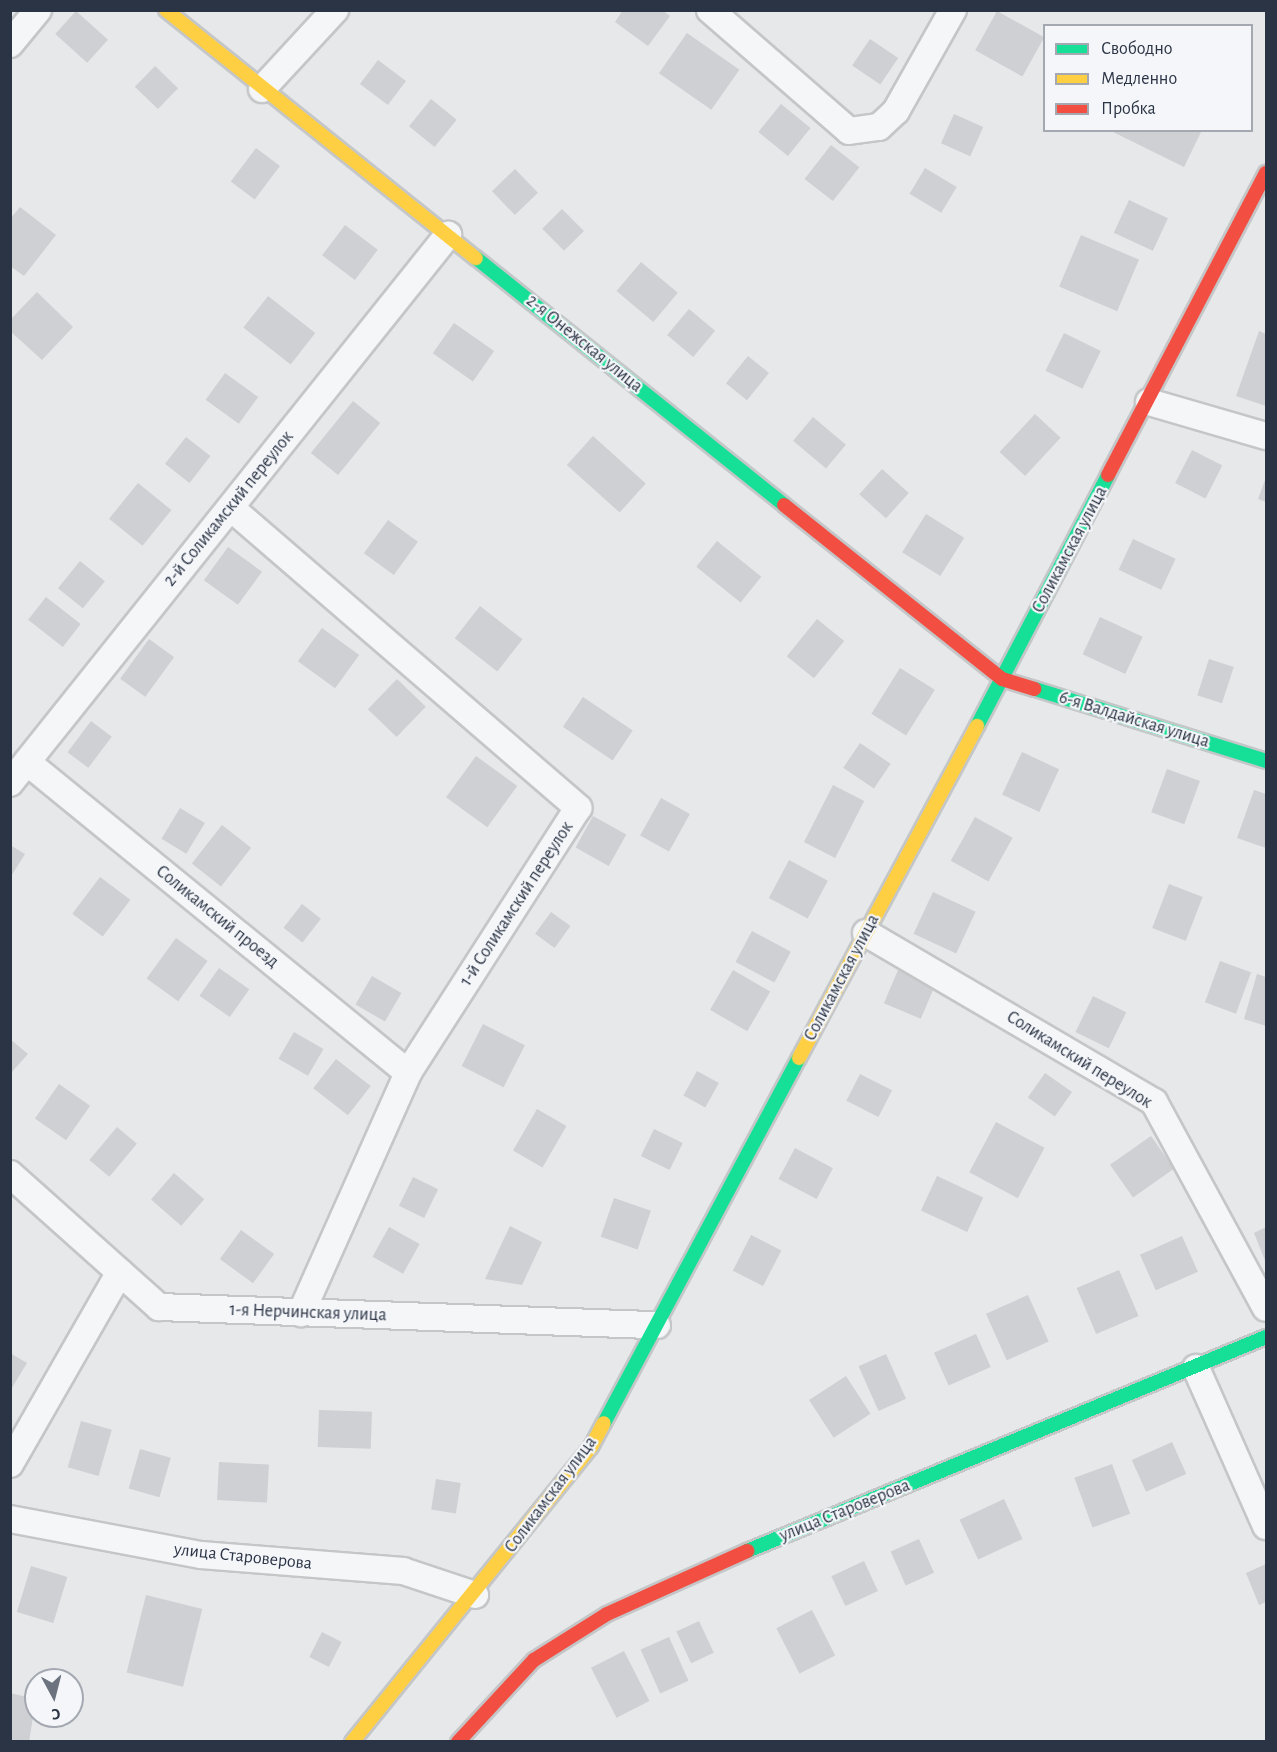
<!DOCTYPE html>
<html>
<head>
<meta charset="utf-8">
<style>
  body { margin:0 }
  #map { position:relative; width:1277px; height:1752px; overflow:hidden; background:#e6e8ea; font-family:"Alegreya Sans",sans-serif }
  div>[style] { position:absolute }
  [style*='--x'] { left:calc(var(--x)*1px); top:calc(var(--y)*1px); width:calc(var(--w)*1px); rotate:calc(var(--a)*1deg) }
  .building>* { inset:0; background:#ced0d3; transform-origin:0 0 }
  .roads { filter:drop-shadow(2px 0 #c4c6c8) drop-shadow(-2px 0 #c4c6c8) drop-shadow(0 2px #c4c6c8) drop-shadow(0 -2px #c4c6c8) }
  .street>* { height:26px; margin:-13px; padding:0 13px; transform-origin:13px; border-radius:13px; background:#f5f6f7 }
  .fast>* { height:14px; margin:-7px; padding:0 7px; transform-origin:7px; border-radius:7px; background:#16e098 }
  .slow>* { height:14px; margin:-7px; padding:0 7px; transform-origin:7px; border-radius:7px; background:#ffcf43 }
  .jam>* { height:14px; margin:-7px; padding:0 7px; transform-origin:7px; border-radius:7px; background:#f24e42 }
  span { translate:-50% -50%; white-space:nowrap; text-align:center; line-height:1.15; -webkit-text-stroke:4.5px #f4f6f9; paint-order:stroke }
  .street-label { font-size:18px; color:#2b3445 }
  .frame { position:absolute; inset:0; border:12px solid #2b3445; pointer-events:none }
  .legend { position:absolute; left:1043px; top:24px; width:210px; height:108px; box-sizing:border-box; background:#f4f6f9; border:2px solid #a4a8b1; margin:0; padding:8px 10px; list-style:none; font-size:18px; color:#2b3445 }
  .legend li { display:flex; align-items:center; gap:12px; height:30px }
  .legend b { width:30px; border:2px solid #a4a8b1 }
  .north { position:absolute; left:24px; top:1668px; width:60px; height:60px; box-sizing:border-box; background:#f4f6f9; border:2px solid #a4a8b1; border-radius:50%; rotate:173deg; font-size:16px; font-weight:700; line-height:24px; text-align:center; color:#2b3445 }
  .north::after { content:''; display:block; margin:auto; width:21px; height:27px; background:#6c737f; clip-path:polygon(50% 0,100% 100%,50% 72%,0 100%) }
</style>
</head>
<body>
<div id="map">
  <div class="building">
    <div style="clip-path:polygon(623px 10px,662px 10px,670px 16px,648px 46px,615px 22px)"></div>
    <div style="left:76px;top:11px;width:43px;height:31px;rotate:42deg"></div>
    <div style="left:997px;top:11px;width:54px;height:45px;rotate:29deg"></div>
    <div style="left:687px;top:33px;width:64px;height:49px;rotate:35deg"></div>
    <div style="left:870px;top:39px;width:34px;height:32px;rotate:34deg"></div>
    <div style="left:378px;top:60px;width:35px;height:30px;rotate:37deg"></div>
    <div style="left:155px;top:66px;width:32px;height:29px;rotate:44deg"></div>
    <div style="left:431px;top:99px;width:33px;height:35px;rotate:39deg"></div>
    <div style="left:781px;top:104px;width:38px;height:36px;rotate:39deg"></div>
    <div style="left:954px;top:114px;width:32px;height:32px;rotate:24deg"></div>
    <div style="clip-path:polygon(1109px 130px,1202px 130px,1184px 167px)"></div>
    <div style="left:831px;top:145px;width:36px;height:43px;rotate:38deg"></div>
    <div style="left:256px;top:148px;width:30px;height:42px;rotate:37deg"></div>
    <div style="left:925px;top:168px;width:37px;height:30px;rotate:31deg"></div>
    <div style="left:515px;top:169px;width:33px;height:32px;rotate:46deg"></div>
    <div style="left:1129px;top:200px;width:43px;height:36px;rotate:25deg"></div>
    <div style="clip-path:polygon(20px 207px,56px 235px,24px 276px,10px 266px,10px 219px)"></div>
    <div style="left:562px;top:209px;width:31px;height:28px;rotate:45deg"></div>
    <div style="left:345px;top:225px;width:41px;height:38px;rotate:37deg"></div>
    <div style="left:1081px;top:235px;width:63px;height:56px;rotate:23deg"></div>
    <div style="left:641px;top:262px;width:48px;height:38px;rotate:40deg"></div>
    <div style="clip-path:polygon(37px 292px,73px 327px,42px 360px,10px 331px,10px 320px)"></div>
    <div style="left:268px;top:296px;width:60px;height:40px;rotate:38deg"></div>
    <div style="left:689px;top:309px;width:34px;height:34px;rotate:40deg"></div>
    <div style="left:454px;top:323px;width:49px;height:37px;rotate:35deg"></div>
    <div style="clip-path:polygon(1259px 331px,1266px 334px,1266px 406px,1236px 396px)"></div>
    <div style="left:1064px;top:333px;width:41px;height:42px;rotate:26deg"></div>
    <div style="left:748px;top:356px;width:27px;height:35px;rotate:39deg"></div>
    <div style="left:225px;top:373px;width:41px;height:33px;rotate:36deg"></div>
    <div style="left:353px;top:401px;width:35px;height:67px;rotate:39deg"></div>
    <div style="left:1035px;top:414px;width:35px;height:52px;rotate:43deg"></div>
    <div style="left:813px;top:417px;width:43px;height:31px;rotate:40deg"></div>
    <div style="left:593px;top:436px;width:71px;height:39px;rotate:42deg"></div>
    <div style="left:186px;top:437px;width:31px;height:34px;rotate:38deg"></div>
    <div style="left:1192px;top:450px;width:34px;height:37px;rotate:27deg"></div>
    <div style="left:882px;top:469px;width:36px;height:34px;rotate:42deg"></div>
    <div style="clip-path:polygon(1266px 477px,1266px 502px,1258px 499px)"></div>
    <div style="left:138px;top:483px;width:43px;height:46px;rotate:39deg"></div>
    <div style="left:926px;top:514px;width:45px;height:45px;rotate:32deg"></div>
    <div style="left:388px;top:520px;width:37px;height:41px;rotate:36deg"></div>
    <div style="left:1133px;top:539px;width:47px;height:34px;rotate:25deg"></div>
    <div style="left:717px;top:541px;width:57px;height:33px;rotate:39deg"></div>
    <div style="left:228px;top:547px;width:42px;height:41px;rotate:36deg"></div>
    <div style="left:80px;top:561px;width:32px;height:35px;rotate:39deg"></div>
    <div style="left:46px;top:597px;width:44px;height:29px;rotate:38deg"></div>
    <div style="left:480px;top:606px;width:54px;height:41px;rotate:38deg"></div>
    <div style="left:1100px;top:617px;width:47px;height:41px;rotate:25deg"></div>
    <div style="left:817px;top:619px;width:35px;height:48px;rotate:39deg"></div>
    <div style="left:322px;top:628px;width:46px;height:41px;rotate:36deg"></div>
    <div style="left:149px;top:639px;width:31px;height:49px;rotate:36deg"></div>
    <div style="left:1209px;top:659px;width:26px;height:38px;rotate:18deg"></div>
    <div style="left:900px;top:668px;width:41px;height:54px;rotate:32deg"></div>
    <div style="left:397px;top:679px;width:40px;height:42px;rotate:44deg"></div>
    <div style="left:583px;top:697px;width:60px;height:36px;rotate:34deg"></div>
    <div style="left:91px;top:721px;width:26px;height:39px;rotate:37deg"></div>
    <div style="left:860px;top:743px;width:37px;height:30px;rotate:34deg"></div>
    <div style="left:1022px;top:752px;width:41px;height:47px;rotate:25deg"></div>
    <div style="left:476px;top:756px;width:51px;height:51px;rotate:36deg"></div>
    <div style="left:1167px;top:769px;width:35px;height:46px;rotate:20deg"></div>
    <div style="left:833px;top:785px;width:35px;height:64px;rotate:27deg"></div>
    <div style="clip-path:polygon(1254px 790px,1266px 794px,1266px 848px,1237px 838px)"></div>
    <div style="left:661px;top:798px;width:33px;height:43px;rotate:29deg"></div>
    <div style="left:180px;top:808px;width:29px;height:36px;rotate:31deg"></div>
    <div style="left:593px;top:816px;width:38px;height:36px;rotate:29deg"></div>
    <div style="left:975px;top:817px;width:43px;height:50px;rotate:29deg"></div>
    <div style="left:222px;top:825px;width:37px;height:49px;rotate:38deg"></div>
    <div style="clip-path:polygon(10px 845px,25px 854px,10px 878px)"></div>
    <div style="left:789px;top:860px;width:44px;height:43px;rotate:28deg"></div>
    <div style="left:100px;top:877px;width:38px;height:46px;rotate:37deg"></div>
    <div style="left:1169px;top:884px;width:36px;height:47px;rotate:21deg"></div>
    <div style="left:933px;top:892px;width:47px;height:46px;rotate:25deg"></div>
    <div style="left:302px;top:904px;width:24px;height:30px;rotate:38deg"></div>
    <div style="left:551px;top:912px;width:24px;height:27px;rotate:36deg"></div>
    <div style="left:752px;top:931px;width:44px;height:35px;rotate:28deg"></div>
    <div style="left:176px;top:938px;width:39px;height:50px;rotate:36deg"></div>
    <div style="left:1220px;top:961px;width:33px;height:44px;rotate:20deg"></div>
    <div style="left:219px;top:968px;width:37px;height:34px;rotate:35deg"></div>
    <div style="left:733px;top:970px;width:43px;height:46px;rotate:30deg"></div>
    <div style="left:898px;top:970px;width:40px;height:36px;rotate:23deg"></div>
    <div style="clip-path:polygon(1257px 974px,1266px 977px,1266px 1026px,1244px 1019px)"></div>
    <div style="left:372px;top:976px;width:34px;height:33px;rotate:30deg"></div>
    <div style="left:1093px;top:996px;width:37px;height:40px;rotate:26deg"></div>
    <div style="left:483px;top:1024px;width:47px;height:47px;rotate:27deg"></div>
    <div style="left:294px;top:1032px;width:34px;height:31px;rotate:30deg"></div>
    <div style="clip-path:polygon(10px 1039px,28px 1054px,10px 1074px)"></div>
    <div style="left:336px;top:1059px;width:44px;height:37px;rotate:38deg"></div>
    <div style="left:697px;top:1071px;width:25px;height:28px;rotate:29deg"></div>
    <div style="left:1045px;top:1073px;width:33px;height:30px;rotate:35deg"></div>
    <div style="left:860px;top:1074px;width:36px;height:30px;rotate:27deg"></div>
    <div style="left:59px;top:1084px;width:38px;height:42px;rotate:35deg"></div>
    <div style="left:537px;top:1109px;width:34px;height:48px;rotate:30deg"></div>
    <div style="left:996px;top:1122px;width:55px;height:57px;rotate:28deg"></div>
    <div style="left:117px;top:1127px;width:26px;height:43px;rotate:40deg"></div>
    <div style="left:654px;top:1129px;width:32px;height:30px;rotate:26deg"></div>
    <div style="left:1151px;top:1136px;width:40px;height:50px;rotate:55deg"></div>
    <div style="left:795px;top:1148px;width:43px;height:35px;rotate:28deg"></div>
    <div style="left:174px;top:1173px;width:40px;height:35px;rotate:41deg"></div>
    <div style="left:937px;top:1176px;width:51px;height:38px;rotate:25deg"></div>
    <div style="left:413px;top:1177px;width:28px;height:32px;rotate:26deg"></div>
    <div style="left:614px;top:1198px;width:39px;height:41px;rotate:19deg"></div>
    <div style="clip-path:polygon(510px 1226px,542px 1242px,522px 1285px,485px 1279px)"></div>
    <div style="left:389px;top:1227px;width:35px;height:34px;rotate:29deg"></div>
    <div style="clip-path:polygon(1266px 1227px,1266px 1263px,1254px 1233px)"></div>
    <div style="left:241px;top:1230px;width:41px;height:36px;rotate:36deg"></div>
    <div style="left:751px;top:1235px;width:34px;height:40px;rotate:27deg"></div>
    <div style="left:1182px;top:1236px;width:39px;height:46px;rotate:66deg"></div>
    <div style="left:1119px;top:1270px;width:50px;height:46px;rotate:67deg"></div>
    <div style="left:1028px;top:1295px;width:51px;height:46px;rotate:66deg"></div>
    <div style="left:976px;top:1334px;width:36px;height:46px;rotate:66deg"></div>
    <div style="clip-path:polygon(10px 1353px,27px 1363px,10px 1391px)"></div>
    <div style="left:886px;top:1354px;width:49px;height:30px;rotate:66deg"></div>
    <div style="left:846px;top:1376px;width:45px;height:44px;rotate:57deg"></div>
    <div style="left:319px;top:1410px;width:53px;height:37px;rotate:2deg"></div>
    <div style="left:81px;top:1421px;width:32px;height:48px;rotate:16deg"></div>
    <div style="left:1172px;top:1442px;width:35px;height:44px;rotate:66deg"></div>
    <div style="left:140px;top:1449px;width:32px;height:41px;rotate:16deg"></div>
    <div style="left:219px;top:1462px;width:50px;height:38px;rotate:3deg"></div>
    <div style="left:1112px;top:1464px;width:53px;height:40px;rotate:70deg"></div>
    <div style="left:436px;top:1479px;width:25px;height:31px;rotate:9deg"></div>
    <div style="left:1004px;top:1499px;width:44px;height:49px;rotate:65deg"></div>
    <div style="left:919px;top:1539px;width:37px;height:31px;rotate:66deg"></div>
    <div style="left:864px;top:1561px;width:33px;height:36px;rotate:65deg"></div>
    <div style="clip-path:polygon(1266px 1564px,1266px 1602px,1259px 1605px,1246px 1573px)"></div>
    <div style="left:31px;top:1566px;width:38px;height:48px;rotate:17deg"></div>
    <div style="left:146px;top:1595px;width:58px;height:80px;rotate:14deg"></div>
    <div style="left:812px;top:1610px;width:51px;height:40px;rotate:63deg"></div>
    <div style="left:699px;top:1621px;width:35px;height:25px;rotate:65deg"></div>
    <div style="left:322px;top:1632px;width:22px;height:28px;rotate:27deg"></div>
    <div style="left:669px;top:1637px;width:48px;height:31px;rotate:66deg"></div>
    <div style="left:624px;top:1651px;width:56px;height:37px;rotate:63deg"></div>
    <div style="clip-path:polygon(10px 1693px,36px 1699px,29px 1742px,10px 1742px)"></div>
  </div>
  <div class="roads">
    <div class="street">
      <div style="--x:710;--y:10;--w:184;--a:41"></div>
      <div style="--x:849;--y:131;--w:30;--a:-8"></div>
      <div style="--x:879;--y:127;--w:23;--a:-43"></div>
      <div style="--x:896;--y:111;--w:116;--a:-60.6"></div>
      <div style="--x:10;--y:44;--w:44;--a:-50.5"></div>
      <div style="--x:262;--y:89;--w:108;--a:-47.3"></div>
      <div style="--x:1149;--y:402;--w:122;--a:16.2"></div>
      <div style="--x:231;--y:508;--w:459;--a:40.8"></div>
      <div style="--x:578;--y:808;--w:315;--a:122.7"></div>
      <div style="--x:408;--y:1073;--w:263;--a:114"></div>
      <div style="--x:27;--y:762;--w:492;--a:39.2"></div>
      <div style="--x:10;--y:783;--w:702;--a:-51.37"></div>
      <div style="--x:866;--y:933;--w:334;--a:30.4"></div>
      <div style="--x:1154;--y:1102;--w:234;--a:61.5"></div>
      <div style="--x:10;--y:1174;--w:200;--a:41.8"></div>
      <div style="--x:159;--y:1307;--w:498;--a:2.1"></div>
      <div style="--x:1196;--y:1368;--w:173;--a:66.1"></div>
      <div style="--x:10;--y:1464;--w:221;--a:-60.2"></div>
      <div style="--x:10;--y:1519;--w:194;--a:10.7"></div>
      <div style="--x:201;--y:1555;--w:203;--a:4.5"></div>
      <div style="--x:403;--y:1571;--w:76;--a:18.4"></div>
    </div>
    <div class="fast">
      <div style="--x:476;--y:258;--w:395;--a:38.7"></div>
      <div style="--x:1035;--y:689;--w:242;--a:17.3"></div>
      <div style="--x:977;--y:726;--w:283;--a:-62.4"></div>
      <div style="--x:604;--y:1423;--w:414;--a:-61.9"></div>
      <div style="--x:747;--y:1551;--w:561;--a:-22.41"></div>
    </div>
    <div class="slow">
      <div style="--x:166;--y:10;--w:397;--a:38.7"></div>
      <div style="--x:799;--y:1058;--w:377;--a:-61.8"></div>
      <div style="--x:352;--y:1742;--w:380;--a:-51"></div>
      <div style="--x:591;--y:1447;--w:27;--a:-62"></div>
    </div>
    <div class="jam">
      <div style="--x:1108;--y:475;--w:341;--a:-62.4"></div>
      <div style="--x:784;--y:505;--w:279;--a:38.6"></div>
      <div style="--x:1002;--y:679;--w:34;--a:17"></div>
      <div style="--x:458;--y:1742;--w:112;--a:-47.2"></div>
      <div style="--x:534;--y:1660;--w:86;--a:-32.2"></div>
      <div style="--x:607;--y:1614;--w:154;--a:-24.2"></div>
    </div>
  </div>
  <div class="street-label">
    <span style="left:584px;top:344px;rotate:39deg">2-я Онежская улица</span>
    <span style="left:229px;top:509px;rotate:-51deg">2-й Соликамский переулок</span>
    <span style="left:1070px;top:550px;rotate:-62deg">Соликамская улица</span>
    <span style="left:1134px;top:720px;rotate:17deg">6-я Валдайская улица</span>
    <span style="left:517px;top:904px;rotate:-57deg">1-й Соликамский переулок</span>
    <span style="left:217px;top:917px;rotate:39deg">Соликамский проезд</span>
    <span style="left:842px;top:978px;rotate:-62deg">Соликамская улица</span>
    <span style="left:1079px;top:1060px;rotate:32deg">Соликамский переулок</span>
    <span style="left:308px;top:1313px;rotate:2deg">1-я Нерчинская улица</span>
    <span style="left:551px;top:1495px;rotate:-53deg">Соликамская улица</span>
    <span style="left:845px;top:1511px;rotate:-22deg">улица Староверова</span>
    <span style="left:243px;top:1557px;rotate:6deg">улица Староверова</span>
  </div>
  <div class="frame"></div>
  <ul class="legend">
  <li><b style="height:8px;background:#16e098"></b>Свободно</li>
  <li><b style="height:8px;background:#ffcf43"></b>Медленно</li>
  <li><b style="height:8px;background:#f24e42"></b>Пробка</li>
  </ul>
  <div class="north">С</div>
</div>
</body>
</html>
